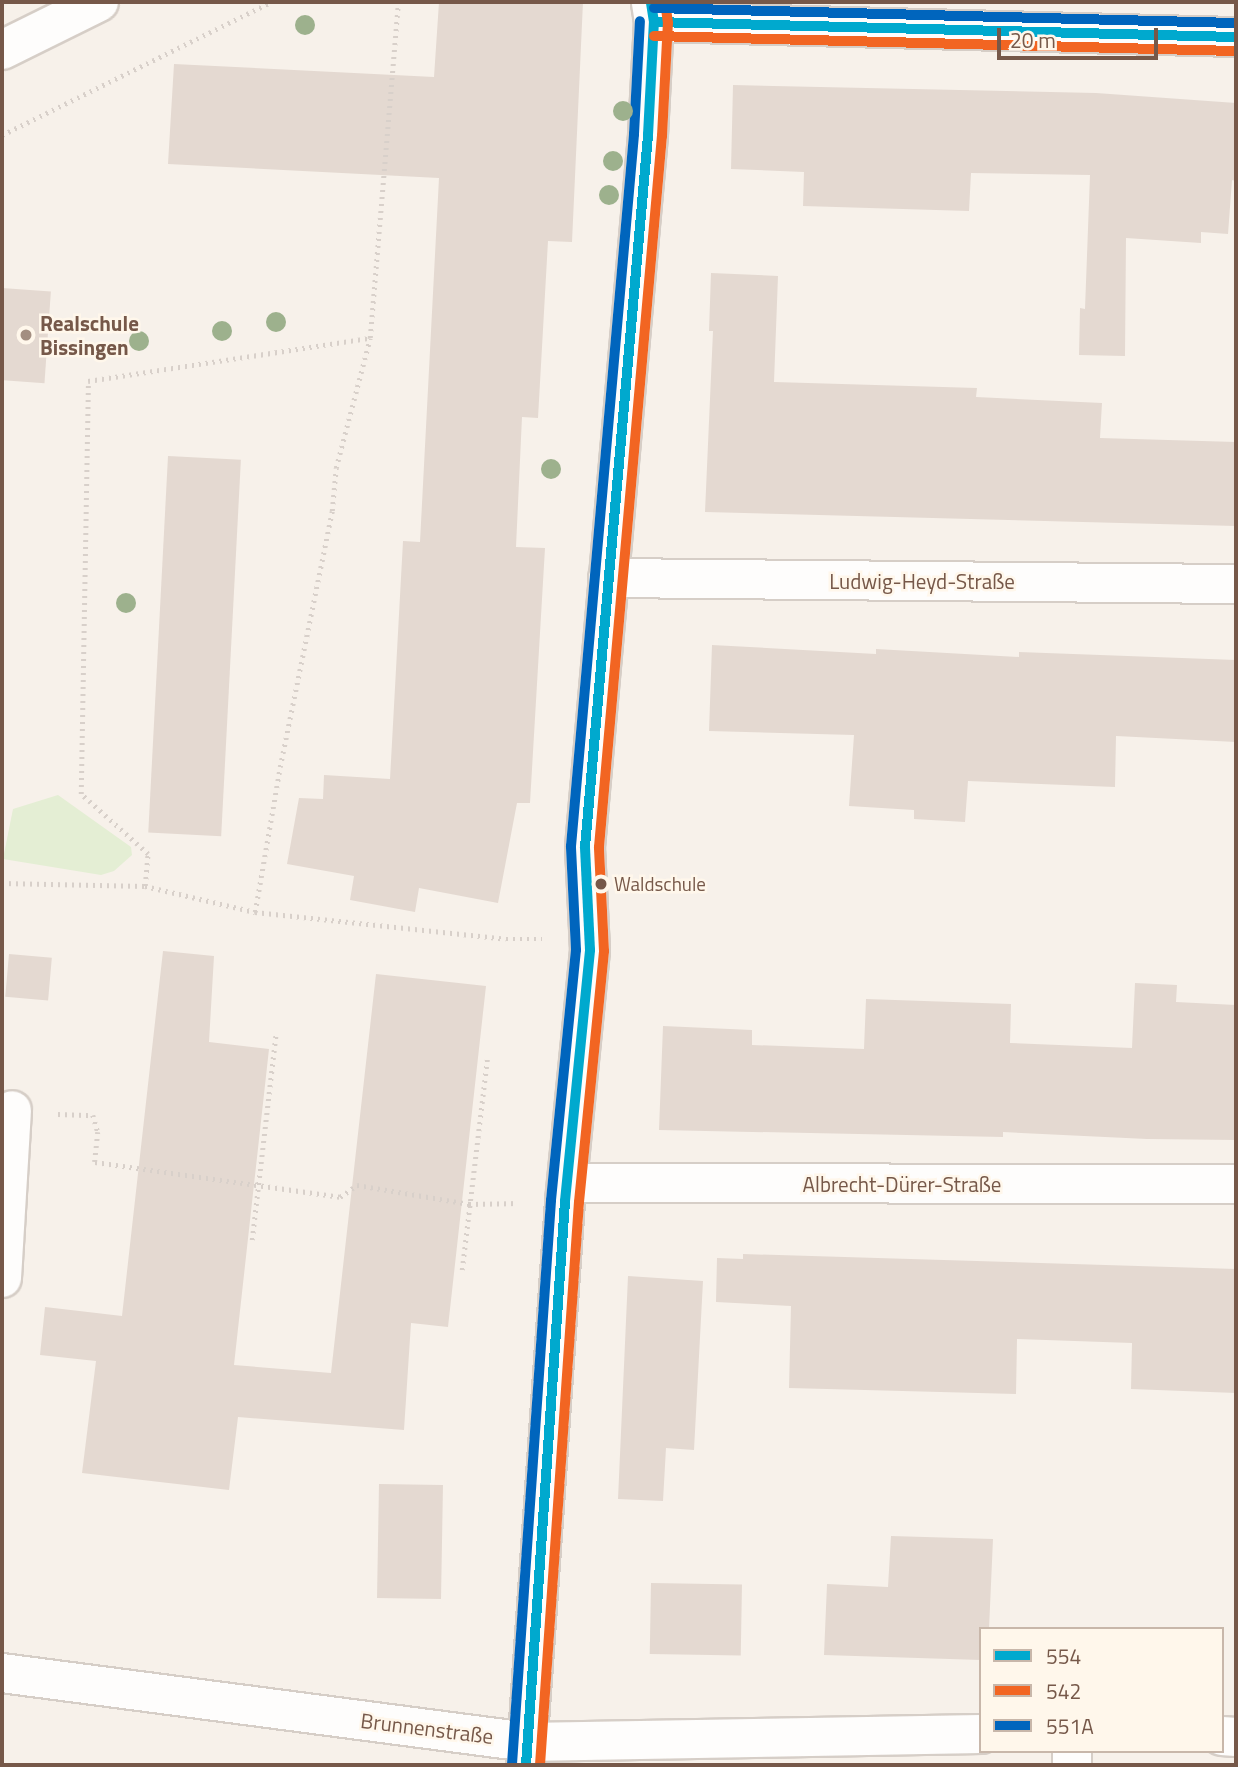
<!DOCTYPE html>
<html>
<head>
<meta charset="utf-8">
<style>
  body { margin:0 }
  #map { position:relative; width:1238px; height:1767px; overflow:hidden; background:#f7f1ea; font-family:"Titillium Web",sans-serif }
  div>[style] { position:absolute }
  [style*='--x'] { left:calc(var(--x)*1px); top:calc(var(--y)*1px); width:calc(var(--w)*1px); rotate:calc(var(--a)*1deg) }
  .green>* { inset:0; background:#e4eed4 }
  .building>* { inset:0; background:#e4d9d1; transform-origin:0 0 }
  .path>* { height:4.5px; margin-top:-2.25px; transform-origin:0; background:repeating-linear-gradient(90deg,#d8d0ca 0 2px,transparent 0 7px) }
  .roads { filter:drop-shadow(2px 0 #d6cec7) drop-shadow(-2px 0 #d6cec7) drop-shadow(0 2px #d6cec7) drop-shadow(0 -2px #d6cec7) }
  .minor>* { height:38px; margin:-19px; padding:0 19px; transform-origin:19px; border-radius:19px; background:#fefdfc }
  .bus-1>* { height:10px; margin:-5px; padding:0 5px; transform-origin:5px; border-radius:5px; background:#00a9ce }
  .bus-2>* { height:10px; margin:-5px; padding:0 5px; transform-origin:5px; border-radius:5px; background:#f26522 }
  .bus-3>* { height:10px; margin:-5px; padding:0 5px; transform-origin:5px; border-radius:5px; background:#0065bd }
  .trees>* { width:20px; height:20px; margin:-10px; border-radius:50%; background:#9db18d }
  .dots>* { width:19px; height:19px; translate:-50% -50%; box-sizing:border-box; border:4px solid #fff7eb; border-radius:50% }
  span { translate:-50% -50%; white-space:nowrap; text-align:center; line-height:1.15; -webkit-text-stroke:5px #fff7eb; paint-order:stroke }
  .bus-label { font-size:19px; color:#765849 }
  .left { translate:0 -50%; text-align:left }
  .poi-label { font-size:21px; color:#765849; font-weight:700 }
  .street-label { font-size:21px; color:#765849 }
  .frame { position:absolute; inset:0; border:4px solid #765849; pointer-events:none }
  .legend { position:absolute; left:979px; top:1627px; width:245px; height:126px; box-sizing:border-box; background:#fff7eb; border:2px solid #c8b7aa; margin:0; padding:9px 12px; list-style:none; font-size:21px; color:#765849 }
  .legend li { display:flex; align-items:center; gap:14px; height:35px }
  .legend b { width:35px; border:2px solid #c8b7aa }
  .scale { position:absolute; left:997px; top:28px; width:161px; height:32px; box-sizing:border-box; border:4px solid #765849; border-top:0; padding-left:9px; font-size:21px; line-height:24px; white-space:nowrap; color:#765849; -webkit-text-stroke:5px #fff7eb; paint-order:stroke }
</style>
</head>
<body>
<div id="map">
  <div class="green">
    <div style="clip-path:polygon(58px 795px,131px 847px,132px 855px,114px 871px,101px 875px,3px 859px,13px 809px)"></div>
  </div>
  <div class="building">
    <div style="clip-path:polygon(439px 2px,583px 2px,572px 242px,548px 241px,538px 418px,522px 417px,516px 547px,545px 548px,530px 803px,517px 803px,498px 903px,419px 888px,415px 912px,350px 900px,354px 876px,287px 864px,299px 798px,323px 799px,324px 775px,390px 779px,403px 541px,420px 542px,439px 178px,168px 164px,174px 64px,434px 77px)"></div>
    <div style="clip-path:polygon(733px 85px,1096px 93px,1236px 103px,1236px 181px,1232px 180px,1228px 234px,1201px 232px,1201px 243px,1126px 238px,1125px 356px,1079px 355px,1080px 308px,1085px 309px,1090px 175px,971px 173px,969px 211px,803px 206px,804px 172px,731px 169px)"></div>
    <div style="clip-path:polygon(711px 273px,778px 276px,774px 382px,977px 388px,976px 397px,1102px 403px,1100px 438px,1236px 442px,1236px 526px,705px 512px,713px 331px,709px 331px)"></div>
    <div style="left:2px;top:288px;width:49px;height:92px;rotate:4deg"></div>
    <div style="left:168px;top:456px;width:73px;height:377px;rotate:3deg"></div>
    <div style="clip-path:polygon(712px 645px,876px 654px,876px 649px,1019px 657px,1019px 652px,1236px 660px,1236px 742px,1116px 736px,1115px 787px,968px 781px,965px 822px,914px 819px,914px 810px,849px 806px,854px 735px,709px 731px)"></div>
    <div style="clip-path:polygon(163px 951px,214px 956px,209px 1042px,269px 1049px,234px 1365px,331px 1373px,376px 974px,486px 986px,448px 1327px,411px 1323px,404px 1430px,238px 1417px,229px 1490px,82px 1473px,96px 1361px,40px 1355px,45px 1307px,122px 1316px)"></div>
    <div style="left:9px;top:954px;width:43px;height:43px;rotate:5deg"></div>
    <div style="clip-path:polygon(1135px 983px,1177px 985px,1176px 1002px,1236px 1005px,1236px 1140px,1147px 1139px,1003px 1132px,1003px 1137px,659px 1130px,663px 1026px,752px 1030px,752px 1045px,864px 1049px,866px 999px,1011px 1004px,1010px 1043px,1132px 1048px)"></div>
    <div style="clip-path:polygon(743px 1254px,1236px 1269px,1236px 1393px,1131px 1389px,1132px 1343px,1017px 1339px,1016px 1394px,789px 1388px,791px 1306px,716px 1302px,717px 1258px,743px 1259px)"></div>
    <div style="clip-path:polygon(628px 1276px,703px 1281px,694px 1450px,666px 1448px,663px 1501px,618px 1499px)"></div>
    <div style="left:379px;top:1484px;width:64px;height:114px;rotate:1deg"></div>
    <div style="clip-path:polygon(891px 1536px,993px 1539px,989px 1629px,981px 1629px,981px 1660px,824px 1655px,827px 1584px,888px 1587px)"></div>
    <div style="left:651px;top:1583px;width:91px;height:71px;rotate:1deg"></div>
  </div>
  <div class="path">
    <div style="--x:2;--y:135;--w:300;--a:-26.3"></div>
    <div style="--x:2;--y:883;--w:143;--a:1.2"></div>
    <div style="--x:145;--y:886;--w:32;--a:-85"></div>
    <div style="--x:148;--y:854;--w:90;--a:-138.2"></div>
    <div style="--x:81;--y:794;--w:413;--a:-89"></div>
    <div style="--x:88;--y:381;--w:285;--a:-8.7"></div>
    <div style="--x:370;--y:338;--w:337;--a:-85.2"></div>
    <div style="--x:145;--y:886;--w:113;--a:13.3"></div>
    <div style="--x:255;--y:912;--w:252;--a:6.1"></div>
    <div style="--x:506;--y:939;--w:36;--a:0"></div>
    <div style="--x:255;--y:912;--w:147;--a:-80.2"></div>
    <div style="--x:280;--y:767;--w:261;--a:-78.5"></div>
    <div style="--x:332;--y:511;--w:43;--a:-84.7"></div>
    <div style="--x:336;--y:468;--w:134;--a:-75.3"></div>
    <div style="--x:58;--y:1114;--w:35;--a:2"></div>
    <div style="--x:93;--y:1115;--w:18;--a:74"></div>
    <div style="--x:98;--y:1132;--w:30;--a:96"></div>
    <div style="--x:95;--y:1162;--w:247;--a:8.1"></div>
    <div style="--x:340;--y:1197;--w:21;--a:-35"></div>
    <div style="--x:357;--y:1185;--w:114;--a:9.6"></div>
    <div style="--x:469;--y:1204;--w:48;--a:-1.2"></div>
    <div style="--x:252;--y:1240;--w:207;--a:-83.4"></div>
    <div style="--x:462;--y:1270;--w:212;--a:-83.2"></div>
  </div>
  <div class="roads">
    <div class="minor">
      <div style="--x:654;--y:22;--w:582;--a:1.48"></div>
      <div style="--x:2;--y:50;--w:108;--a:-26.3"></div>
      <div style="--x:608;--y:578;--w:628;--a:0.55"></div>
      <div style="--x:567;--y:1183;--w:669;--a:0.09"></div>
      <div style="--x:2;--y:1278;--w:168;--a:-86.6"></div>
      <div style="--x:2;--y:1673;--w:530;--a:7.49"></div>
      <div style="--x:527;--y:1742;--w:454;--a:-1"></div>
      <div style="--x:1222;--y:1736;--w:14;--a:4"></div>
      <div style="--x:526;--y:1765;--w:565;--a:-86.04"></div>
      <div style="--x:565;--y:1201;--w:252;--a:-84.3"></div>
      <div style="--x:590;--y:950;--w:103;--a:-92.8"></div>
      <div style="--x:585;--y:847;--w:715;--a:-84.94"></div>
      <div style="--x:648;--y:135;--w:113;--a:-87"></div>
      <div style="--x:654;--y:22;--w:20;--a:-99"></div>
      <div style="--x:1072;--y:1765;--w:14;--a:-90"></div>
    </div>
  </div>
  <div class="bus-1">
    <div style="--x:654;--y:22;--w:582;--a:1.48"></div>
    <div style="--x:526;--y:1765;--w:565;--a:-86.04"></div>
    <div style="--x:565;--y:1201;--w:252;--a:-84.3"></div>
    <div style="--x:590;--y:950;--w:103;--a:-92.8"></div>
    <div style="--x:585;--y:847;--w:715;--a:-84.94"></div>
    <div style="--x:648;--y:135;--w:113;--a:-87"></div>
    <div style="--x:654;--y:22;--w:20;--a:-99"></div>
  </div>
  <div class="bus-2">
    <div style="--x:654;--y:36;--w:582;--a:1.48"></div>
    <div style="--x:540;--y:1765;--w:564;--a:-86.04"></div>
    <div style="--x:579;--y:1202;--w:252;--a:-84.3"></div>
    <div style="--x:604;--y:951;--w:104;--a:-92.8"></div>
    <div style="--x:599;--y:847;--w:714;--a:-84.94"></div>
    <div style="--x:662;--y:136;--w:113;--a:-87"></div>
    <div style="--x:668;--y:23;--w:21;--a:-98"></div>
  </div>
  <div class="bus-3">
    <div style="--x:654;--y:8;--w:582;--a:1.48"></div>
    <div style="--x:512;--y:1764;--w:565;--a:-86.04"></div>
    <div style="--x:551;--y:1200;--w:251;--a:-84.3"></div>
    <div style="--x:576;--y:950;--w:104;--a:-92.8"></div>
    <div style="--x:571;--y:846;--w:715;--a:-84.94"></div>
    <div style="--x:634;--y:134;--w:113;--a:-87"></div>
  </div>
  <div class="trees">
    <div style="left:305px;top:25px"></div>
    <div style="left:623px;top:111px"></div>
    <div style="left:613px;top:161px"></div>
    <div style="left:609px;top:195px"></div>
    <div style="left:276px;top:322px"></div>
    <div style="left:222px;top:331px"></div>
    <div style="left:139px;top:341px"></div>
    <div style="left:551px;top:469px"></div>
    <div style="left:126px;top:603px"></div>
  </div>
  <div class="dots">
    <div style="left:26px;top:335px;background:#a38e81"></div>
    <div style="left:601px;top:884px;background:#765849"></div>
  </div>
  <div class="bus-label">
    <span class="left" style="left:614px;top:884px">Waldschule</span>
  </div>
  <div class="poi-label">
    <span class="left" style="left:40px;top:335px">Realschule<br>Bissingen</span>
  </div>
  <div class="street-label">
    <span style="left:922px;top:581px">Ludwig-Heyd-Straße</span>
    <span style="left:902px;top:1184px">Albrecht-Dürer-Straße</span>
    <span style="left:427px;top:1728px;rotate:7deg">Brunnenstraße</span>
  </div>
  <div class="frame"></div>
  <ul class="legend">
  <li><b style="height:9px;background:#00a9ce"></b>554</li>
  <li><b style="height:9px;background:#f26522"></b>542</li>
  <li><b style="height:9px;background:#0065bd"></b>551A</li>
  </ul>
  <div class="scale">20 m</div>
</div>
</body>
</html>
